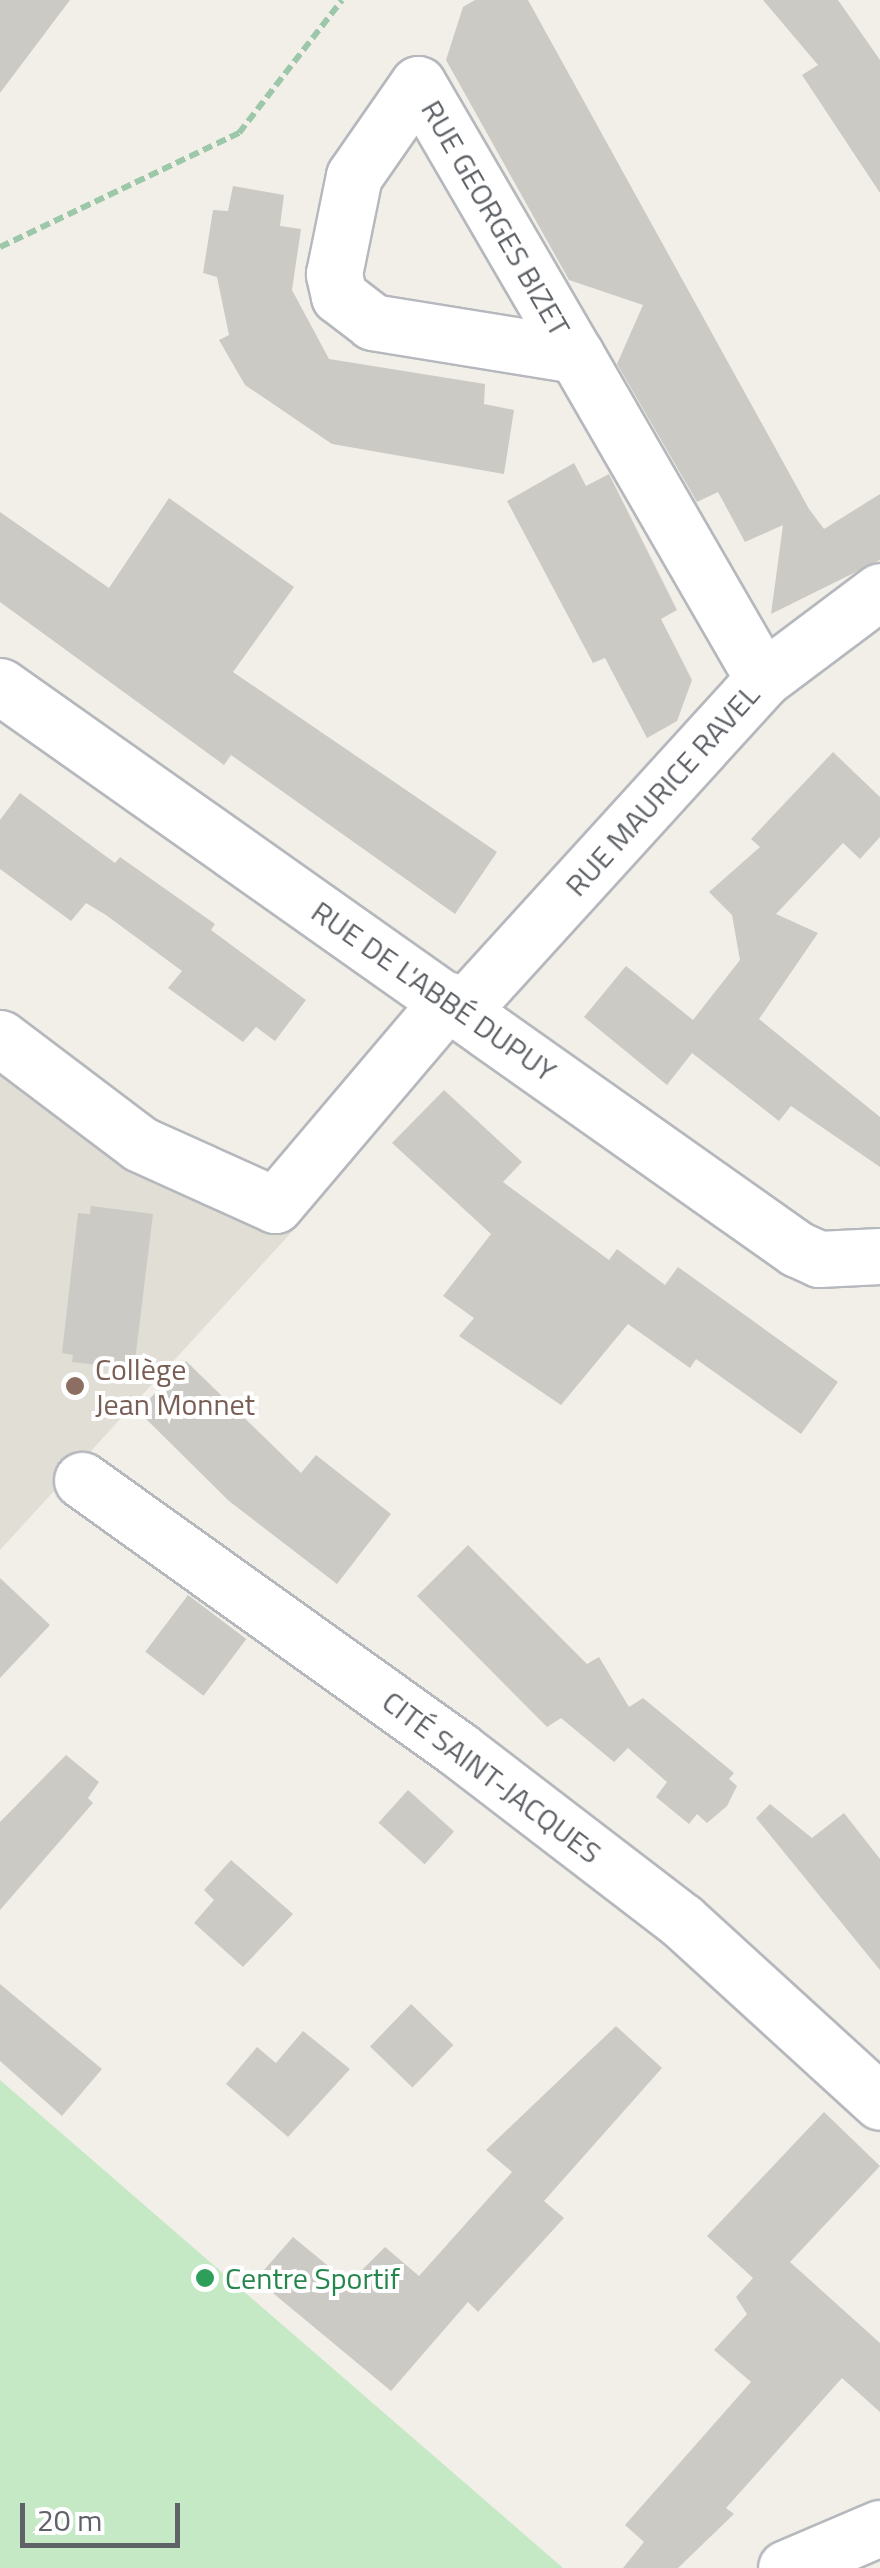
<!DOCTYPE html>
<html>
<head>
<meta charset="utf-8">
<style>
  body { margin:0 }
  #map { position:relative; width:880px; height:2568px; overflow:hidden; background:#f1efe8; font-family:"Titillium Web",sans-serif }
  div>[style] { position:absolute }
  [style*='--x'] { left:calc(var(--x)*1px); top:calc(var(--y)*1px); width:calc(var(--w)*1px); rotate:calc(var(--a)*1deg) }
  .education>* { inset:0; background:#e1ded6 }
  .green>* { inset:0; background:#c5e8c5 }
  .building>* { inset:0; background:#cccac5; transform-origin:0 0 }
  .path>* { height:6px; margin-top:-3px; transform-origin:0; background:repeating-linear-gradient(90deg,#9cc7a9 0 10px,transparent 0 15px) }
  .roads { filter:drop-shadow(2px 0 #b5b8bc) drop-shadow(-2px 0 #b5b8bc) drop-shadow(0 2px #b5b8bc) drop-shadow(0 -2px #b5b8bc) }
  .minor>* { height:55px; margin:-27.5px; padding:0 27.5px; transform-origin:27.5px; border-radius:27.5px; background:#fff }
  .dots>* { width:28px; height:28px; translate:-50% -50%; box-sizing:border-box; border:5px solid #fff; border-radius:50% }
  span { translate:-50% -50%; white-space:nowrap; text-align:center; line-height:1.15; -webkit-text-stroke:8px #fff; paint-order:stroke }
  .street-label { font-size:30px; color:#5f6368 }
  .education-label { font-size:30px; color:#785e54 }
  .left { translate:0 -50%; text-align:left }
  .leisure-label { font-size:30px; color:#27864d }
  .scale { position:absolute; left:20px; top:2503px; width:160px; height:45px; box-sizing:border-box; border:5px solid #5f6368; border-top:0; padding-left:12px; font-size:30px; line-height:35px; white-space:nowrap; color:#5f6368; -webkit-text-stroke:8px #fff; paint-order:stroke }
</style>
</head>
<body>
<div id="map">
  <div class="education">
    <div style="clip-path:polygon(0 1008px,300px 1223px,0 1550px)"></div>
  </div>
  <div class="green">
    <div style="clip-path:polygon(0 2080px,563px 2568px,0 2568px)"></div>
  </div>
  <div class="building">
    <div style="clip-path:polygon(0 0,70px 0,0 93px)"></div>
    <div style="clip-path:polygon(475px 0,528px 0,809px 509px,824px 529px,880px 494px,880px 560px,771px 614px,783px 525px,745px 542px,718px 492px,697px 502px,617px 364px,643px 305px,569px 280px,446px 60px,463px 7px)"></div>
    <div style="clip-path:polygon(763px 0,838px 0,880px 60px,880px 193px,802px 75px,818px 65px)"></div>
    <div style="clip-path:polygon(233px 186px,284px 195px,280px 226px,301px 229px,292px 290px,329px 359px,485px 384px,484px 404px,514px 410px,504px 474px,332px 444px,245px 385px,219px 340px,229px 335px,217px 277px,203px 273px,213px 210px,228px 211px)"></div>
    <div style="clip-path:polygon(574px 463px,586px 486px,609px 474px,677px 610px,661px 619px,692px 680px,677px 721px,647px 738px,605px 658px,593px 663px,507px 501px)"></div>
    <div style="clip-path:polygon(169px 498px,294px 587px,233px 672px,497px 852px,455px 914px,231px 755px,224px 765px,0 602px,0 512px,109px 588px)"></div>
    <div style="clip-path:polygon(833px 752px,880px 797px,880px 837px,860px 859px,843px 843px,776px 914px,818px 933px,759px 1019px,880px 1117px,880px 1167px,791px 1106px,779px 1121px,692px 1053px,667px 1085px,584px 1017px,626px 966px,693px 1020px,740px 960px,732px 915px,709px 892px,760px 847px,751px 839px)"></div>
    <div style="clip-path:polygon(20px 793px,115px 863px,120px 857px,215px 924px,211px 930px,306px 1000px,275px 1041px,256px 1027px,243px 1042px,168px 988px,182px 971px,106px 915px,86px 903px,71px 921px,0 869px,0 820px)"></div>
    <div style="clip-path:polygon(444px 1090px,522px 1162px,503px 1182px,609px 1260px,617px 1249px,665px 1285px,678px 1267px,838px 1382px,801px 1434px,696px 1359px,690px 1368px,628px 1324px,561px 1405px,459px 1336px,474px 1318px,443px 1296px,491px 1234px,392px 1143px)"></div>
    <div style="clip-path:polygon(91px 1206px,153px 1214px,134px 1369px,72px 1362px,73px 1355px,62px 1353px,78px 1213px,90px 1214px)"></div>
    <div style="clip-path:polygon(186px 1361px,301px 1473px,316px 1455px,391px 1514px,337px 1584px,229px 1501px,138px 1411px)"></div>
    <div style="clip-path:polygon(468px 1545px,587px 1664px,599px 1657px,629px 1707px,643px 1698px,734px 1773px,729px 1779px,737px 1786px,727px 1806px,707px 1823px,697px 1814px,689px 1824px,656px 1797px,667px 1782px,628px 1748px,614px 1762px,561px 1718px,547px 1727px,417px 1596px)"></div>
    <div style="clip-path:polygon(0 1578px,50px 1625px,0 1678px)"></div>
    <div style="left:188px;top:1595px;width:73px;height:71px;rotate:37deg"></div>
    <div style="clip-path:polygon(66px 1755px,99px 1782px,88px 1798px,93px 1803px,0 1910px,0 1822px)"></div>
    <div style="left:408px;top:1790px;width:62px;height:44px;rotate:42deg"></div>
    <div style="clip-path:polygon(770px 1804px,812px 1838px,844px 1813px,880px 1859px,880px 1970px,756px 1818px)"></div>
    <div style="clip-path:polygon(231px 1860px,293px 1914px,243px 1967px,194px 1923px,214px 1900px,204px 1890px)"></div>
    <div style="clip-path:polygon(0 1984px,102px 2069px,62px 2116px,0 2061px)"></div>
    <div style="left:411px;top:2004px;width:59px;height:59px;rotate:44deg"></div>
    <div style="clip-path:polygon(616px 2026px,662px 2068px,544px 2201px,564px 2218px,478px 2312px,468px 2302px,391px 2391px,256px 2279px,293px 2237px,349px 2283px,385px 2247px,419px 2276px,512px 2172px,486px 2150px)"></div>
    <div style="clip-path:polygon(303px 2031px,350px 2069px,288px 2137px,226px 2084px,257px 2047px,276px 2063px)"></div>
    <div style="clip-path:polygon(824px 2112px,880px 2166px,790px 2262px,880px 2343px,880px 2412px,842px 2378px,726px 2508px,734px 2514px,678px 2568px,623px 2568px,644px 2542px,625px 2525px,751px 2382px,714px 2350px,747px 2314px,736px 2297px,753px 2278px,707px 2236px)"></div>
  </div>
  <div class="path">
    <div style="--x:0;--y:247;--w:265;--a:-25.5"></div>
    <div style="--x:239;--y:133;--w:168;--a:-52.2"></div>
  </div>
  <div class="roads">
    <div class="minor">
      <div style="--x:576;--y:355;--w:206;--a:-170.8"></div>
      <div style="--x:373;--y:322;--w:43;--a:-142.6"></div>
      <div style="--x:339;--y:296;--w:23;--a:-103"></div>
      <div style="--x:334;--y:274;--w:100;--a:-78.5"></div>
      <div style="--x:354;--y:176;--w:112;--a:-55.2"></div>
      <div style="--x:418;--y:84;--w:314;--a:59.8"></div>
      <div style="--x:576;--y:355;--w:374;--a:60"></div>
      <div style="--x:0;--y:686;--w:976;--a:35.24"></div>
      <div style="--x:797;--y:1249;--w:24;--a:24"></div>
      <div style="--x:819;--y:1259;--w:61;--a:-2.8"></div>
      <div style="--x:462;--y:1010;--w:447;--a:-47.7"></div>
      <div style="--x:763;--y:679;--w:146;--a:-36.9"></div>
      <div style="--x:0;--y:1038;--w:176;--a:37.1"></div>
      <div style="--x:140;--y:1144;--w:148;--a:24.3"></div>
      <div style="--x:275;--y:1205;--w:269;--a:-49.7"></div>
      <div style="--x:82;--y:1480;--w:464;--a:35.6"></div>
      <div style="--x:459;--y:1750;--w:281;--a:37.5"></div>
      <div style="--x:682;--y:1921;--w:268;--a:42.4"></div>
      <div style="--x:786;--y:2568;--w:102;--a:-23.1"></div>
    </div>
  </div>
  <div class="dots">
    <div style="left:75px;top:1386px;background:#8d6e63"></div>
    <div style="left:205px;top:2278px;background:#2e9e5b"></div>
  </div>
  <div class="street-label">
    <span style="left:496px;top:218px;rotate:60deg">RUE GEORGES BIZET</span>
    <span style="left:662px;top:790px;rotate:-48deg">RUE MAURICE RAVEL</span>
    <span style="left:434px;top:991px;rotate:35deg">RUE DE L'ABBÉ DUPUY</span>
    <span style="left:492px;top:1777px;rotate:37deg">CITÉ SAINT-JACQUES</span>
  </div>
  <div class="education-label">
    <span class="left" style="left:95px;top:1386px">Collège<br>Jean Monnet</span>
  </div>
  <div class="leisure-label">
    <span class="left" style="left:225px;top:2278px">Centre Sportif</span>
  </div>
  <div class="scale">20 m</div>
</div>
</body>
</html>
